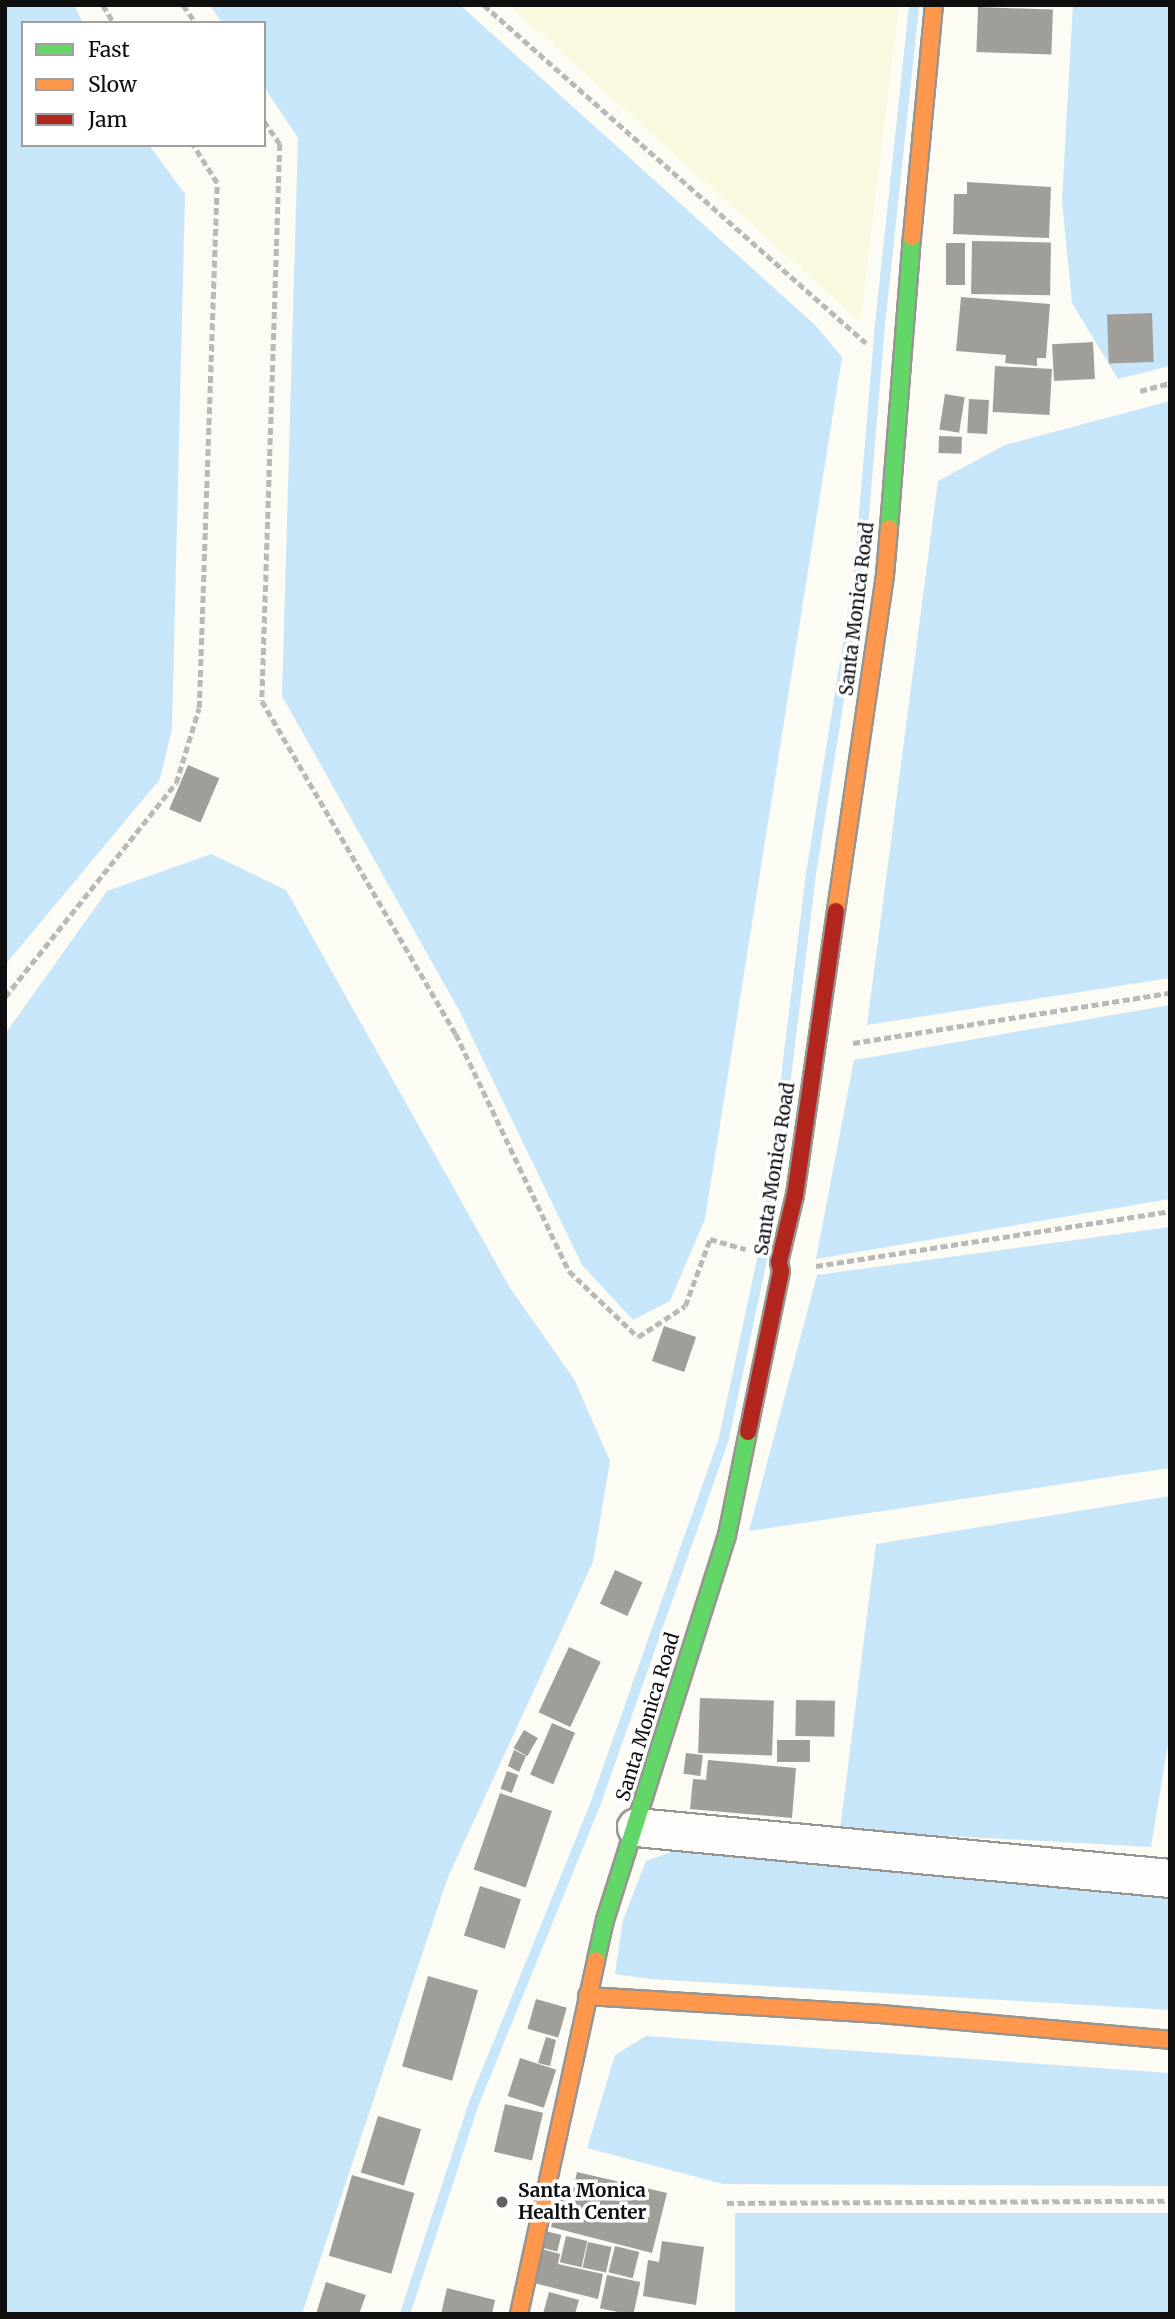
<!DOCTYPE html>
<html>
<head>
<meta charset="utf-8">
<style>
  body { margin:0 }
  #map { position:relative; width:1175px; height:2319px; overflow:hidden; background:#fcfbf4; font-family:Merriweather,serif }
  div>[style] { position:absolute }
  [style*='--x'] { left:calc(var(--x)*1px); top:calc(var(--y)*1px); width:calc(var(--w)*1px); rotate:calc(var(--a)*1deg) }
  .farmland>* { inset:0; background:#faf8df }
  .water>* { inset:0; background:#c7e6f9; transform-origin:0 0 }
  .stream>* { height:10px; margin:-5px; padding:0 5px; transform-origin:5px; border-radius:5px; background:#c7e6f9 }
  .building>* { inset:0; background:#a09e99; transform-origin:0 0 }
  .path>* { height:4.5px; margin-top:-2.25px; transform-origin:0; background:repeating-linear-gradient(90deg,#b9b9b8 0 7px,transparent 0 10.5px) }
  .roads { filter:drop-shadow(2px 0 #969592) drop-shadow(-2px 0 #969592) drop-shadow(0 2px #969592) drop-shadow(0 -2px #969592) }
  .street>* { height:37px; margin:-18.5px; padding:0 18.5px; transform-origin:18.5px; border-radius:18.5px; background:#fffefd }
  .fast>* { height:16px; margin:-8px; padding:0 8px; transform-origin:8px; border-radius:8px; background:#63d668 }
  .slow>* { height:16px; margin:-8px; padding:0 8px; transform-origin:8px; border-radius:8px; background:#ff974d }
  .jam>* { height:16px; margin:-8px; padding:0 8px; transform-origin:8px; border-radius:8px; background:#b3261e }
  .dots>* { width:19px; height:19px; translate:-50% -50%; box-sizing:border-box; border:4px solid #fff; border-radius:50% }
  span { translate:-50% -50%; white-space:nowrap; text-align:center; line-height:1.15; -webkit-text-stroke:7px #fff; paint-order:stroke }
  .street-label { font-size:19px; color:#0f0f0f }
  .poi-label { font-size:19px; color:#0f0f0f; font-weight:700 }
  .left { translate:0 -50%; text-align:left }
  .frame { position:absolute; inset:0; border:7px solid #0f0f0f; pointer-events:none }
  .legend { position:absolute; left:21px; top:21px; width:245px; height:126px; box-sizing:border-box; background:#fff; border:2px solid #9f9f9f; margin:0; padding:9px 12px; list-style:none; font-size:21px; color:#0f0f0f }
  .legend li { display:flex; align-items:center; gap:14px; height:35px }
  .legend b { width:35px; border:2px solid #9f9f9f }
</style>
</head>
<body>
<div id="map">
  <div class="farmland">
    <div style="clip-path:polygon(509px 5px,899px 5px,860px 322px)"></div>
  </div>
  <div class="water">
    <div style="clip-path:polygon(5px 5px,74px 5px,83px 23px,23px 23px,23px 145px,149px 145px,185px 194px,172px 729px,160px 779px,5px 965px)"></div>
    <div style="clip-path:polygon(210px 5px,460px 5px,815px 325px,842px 357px,705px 1219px,670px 1301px,633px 1320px,582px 1265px,460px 1012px,282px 696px,298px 138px,264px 87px,264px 23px,222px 23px)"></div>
    <div style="clip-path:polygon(1073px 5px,1170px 5px,1170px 366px,1118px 379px,1072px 303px,1062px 201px)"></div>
    <div style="clip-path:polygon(1170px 401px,1170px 978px,867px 1025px,938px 481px,1005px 445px)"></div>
    <div style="clip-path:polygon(211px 854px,286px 890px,510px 1288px,574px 1379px,610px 1461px,593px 1562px,448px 1877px,302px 2314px,5px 2314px,5px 1034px,107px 891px)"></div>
    <div style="clip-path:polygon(1170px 1005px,1170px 1199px,816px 1259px,854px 1060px)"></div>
    <div style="clip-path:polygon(1170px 1227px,1170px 1468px,749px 1531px,817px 1275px)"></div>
    <div style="clip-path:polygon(1170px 1496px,1170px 1732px,1151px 1847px,840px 1830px,876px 1544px)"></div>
    <div style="clip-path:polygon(677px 1850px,1170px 1889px,1170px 2010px,650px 1979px,615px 1974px,623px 1920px,646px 1861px)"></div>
    <div style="clip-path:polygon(646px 2036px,1170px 2073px,1170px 2186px,723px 2184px,587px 2148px,615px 2055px)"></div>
    <div style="left:1170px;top:2213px;width:101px;height:435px;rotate:90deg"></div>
  </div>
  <div class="stream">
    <div style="--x:767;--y:1232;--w:361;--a:-83"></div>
    <div style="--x:811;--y:874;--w:304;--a:-80.9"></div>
    <div style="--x:859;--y:574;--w:241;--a:-85.2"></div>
    <div style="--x:879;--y:334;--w:331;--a:-83.9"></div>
    <div style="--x:405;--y:2314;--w:222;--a:-71.9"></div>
    <div style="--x:474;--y:2103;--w:322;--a:-67.9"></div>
    <div style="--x:595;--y:1805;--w:389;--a:-70.6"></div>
    <div style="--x:724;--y:1438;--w:187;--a:-78"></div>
  </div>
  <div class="building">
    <div style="left:978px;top:7px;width:75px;height:45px;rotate:2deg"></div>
    <div style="clip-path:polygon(967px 182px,1051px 187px,1049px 238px,953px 234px,954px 194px,967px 194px)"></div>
    <div style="left:972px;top:241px;width:79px;height:53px;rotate:1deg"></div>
    <div style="left:946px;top:243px;width:19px;height:42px"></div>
    <div style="clip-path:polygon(961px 297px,1050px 304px,1046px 358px,1037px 358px,1037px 366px,1005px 363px,1006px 355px,956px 351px)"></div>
    <div style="left:1152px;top:313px;width:49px;height:45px;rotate:88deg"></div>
    <div style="left:1093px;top:342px;width:37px;height:41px;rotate:87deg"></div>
    <div style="left:995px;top:366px;width:57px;height:46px;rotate:3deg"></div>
    <div style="left:945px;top:394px;width:20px;height:36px;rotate:9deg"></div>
    <div style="left:969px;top:399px;width:20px;height:34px;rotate:3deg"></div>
    <div style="left:939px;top:436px;width:23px;height:17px;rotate:2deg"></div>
    <div style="left:188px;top:765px;width:34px;height:48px;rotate:23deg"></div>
    <div style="left:664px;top:1326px;width:34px;height:37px;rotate:19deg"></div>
    <div style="left:615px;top:1570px;width:30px;height:37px;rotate:24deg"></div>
    <div style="left:569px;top:1647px;width:35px;height:72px;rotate:25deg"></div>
    <div style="left:700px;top:1698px;width:74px;height:55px;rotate:2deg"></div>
    <div style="left:796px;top:1700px;width:39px;height:36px;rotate:1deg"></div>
    <div style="left:552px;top:1723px;width:25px;height:56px;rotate:23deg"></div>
    <div style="left:524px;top:1730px;width:16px;height:21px;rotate:30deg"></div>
    <div style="left:777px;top:1740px;width:33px;height:22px"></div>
    <div style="clip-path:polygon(514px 1750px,526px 1756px,519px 1772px,508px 1766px)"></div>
    <div style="left:686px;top:1753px;width:17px;height:21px;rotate:7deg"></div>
    <div style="clip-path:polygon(708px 1760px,796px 1768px,792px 1818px,690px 1809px,693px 1779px,706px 1780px)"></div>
    <div style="left:507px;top:1771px;width:12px;height:19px;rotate:20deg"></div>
    <div style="left:500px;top:1793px;width:55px;height:81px;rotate:19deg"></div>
    <div style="left:480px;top:1886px;width:43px;height:52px;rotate:18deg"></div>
    <div style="left:428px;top:1976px;width:52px;height:94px;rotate:16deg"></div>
    <div style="left:536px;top:1999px;width:32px;height:31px;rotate:16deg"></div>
    <div style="clip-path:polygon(546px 2037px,556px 2040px,550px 2066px,538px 2063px)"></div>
    <div style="left:520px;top:2058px;width:38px;height:40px;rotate:18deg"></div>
    <div style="left:505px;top:2104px;width:39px;height:49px;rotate:13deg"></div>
    <div style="left:378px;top:2116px;width:45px;height:59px;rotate:17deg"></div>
    <div style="clip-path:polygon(577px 2172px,667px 2193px,652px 2253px,551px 2227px,558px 2196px,571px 2199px)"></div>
    <div style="left:352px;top:2175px;width:65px;height:84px;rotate:16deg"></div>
    <div style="left:541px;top:2230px;width:21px;height:17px;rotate:14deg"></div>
    <div style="left:566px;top:2236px;width:22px;height:27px;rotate:13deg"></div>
    <div style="clip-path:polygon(662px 2241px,704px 2247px,696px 2305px,643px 2296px,648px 2260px,659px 2262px)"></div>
    <div style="left:588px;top:2242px;width:24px;height:26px;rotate:12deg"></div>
    <div style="left:615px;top:2246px;width:25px;height:27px;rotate:14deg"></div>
    <div style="clip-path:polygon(538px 2248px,560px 2254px,558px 2264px,603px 2274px,598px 2299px,530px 2282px)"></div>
    <div style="left:607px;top:2275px;width:34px;height:34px;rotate:12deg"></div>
    <div style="clip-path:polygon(326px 2282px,366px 2295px,359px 2314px,316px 2314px)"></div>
    <div style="clip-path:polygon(447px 2288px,495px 2300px,492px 2314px,441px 2314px)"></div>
    <div style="clip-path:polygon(549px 2292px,579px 2300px,575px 2314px,543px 2314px)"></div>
  </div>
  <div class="path">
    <div style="--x:103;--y:5;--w:21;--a:59"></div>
    <div style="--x:183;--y:5;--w:22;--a:54"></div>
    <div style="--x:484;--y:5;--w:510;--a:41.5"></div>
    <div style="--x:264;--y:121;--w:28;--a:55"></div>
    <div style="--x:280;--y:144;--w:557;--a:91.85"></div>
    <div style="--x:262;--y:701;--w:385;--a:59.8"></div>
    <div style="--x:456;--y:1034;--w:263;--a:64.5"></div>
    <div style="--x:569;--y:1271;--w:95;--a:43.7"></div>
    <div style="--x:638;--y:1337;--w:56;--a:-33.4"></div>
    <div style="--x:685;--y:1306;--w:72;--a:-69.5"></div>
    <div style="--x:710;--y:1239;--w:37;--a:16"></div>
    <div style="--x:1140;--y:391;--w:31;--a:-15"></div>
    <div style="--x:5;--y:997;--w:274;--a:-51.4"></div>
    <div style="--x:176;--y:783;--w:78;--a:-73"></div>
    <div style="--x:199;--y:708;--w:525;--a:-88.04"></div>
    <div style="--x:217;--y:183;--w:45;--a:-122.3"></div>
    <div style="--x:853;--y:1043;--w:321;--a:-9"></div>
    <div style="--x:816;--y:1266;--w:358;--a:-8.8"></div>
    <div style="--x:727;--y:2203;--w:443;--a:-0.3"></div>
  </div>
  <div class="roads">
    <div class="street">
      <div style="--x:636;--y:1827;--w:536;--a:5.46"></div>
    </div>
    <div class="fast">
      <div style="--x:889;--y:528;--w:292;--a:-85.5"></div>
      <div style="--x:596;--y:1960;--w:41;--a:-77.3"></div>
      <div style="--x:605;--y:1920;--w:404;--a:-72.4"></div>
      <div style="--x:727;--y:1535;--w:105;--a:-78.5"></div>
    </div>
    <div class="slow">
      <div style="--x:912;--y:237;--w:233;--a:-84.6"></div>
      <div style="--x:836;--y:911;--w:340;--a:-81.7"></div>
      <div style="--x:885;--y:575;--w:47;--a:-85.1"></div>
      <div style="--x:587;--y:1996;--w:294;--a:3.5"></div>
      <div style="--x:880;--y:2014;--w:291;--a:5.1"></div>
      <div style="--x:519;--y:2314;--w:362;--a:-77.7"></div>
    </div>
    <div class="jam">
      <div style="--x:748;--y:1432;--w:164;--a:-78.4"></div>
      <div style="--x:781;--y:1271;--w:9;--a:-103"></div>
      <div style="--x:779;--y:1262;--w:69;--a:-76.6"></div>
      <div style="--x:795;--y:1195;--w:287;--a:-81.8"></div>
    </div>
  </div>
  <div class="dots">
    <div style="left:502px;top:2202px;background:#62625f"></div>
  </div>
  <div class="street-label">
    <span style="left:857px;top:609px;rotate:-83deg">Santa Monica Road</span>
    <span style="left:775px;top:1169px;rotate:-81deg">Santa Monica Road</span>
    <span style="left:648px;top:1717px;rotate:-73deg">Santa Monica Road</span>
  </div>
  <div class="poi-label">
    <span class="left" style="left:518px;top:2202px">Santa Monica<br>Health Center</span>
  </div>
  <div class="frame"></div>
  <ul class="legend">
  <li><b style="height:9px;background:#63d668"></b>Fast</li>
  <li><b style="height:9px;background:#ff974d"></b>Slow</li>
  <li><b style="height:9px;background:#b3261e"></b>Jam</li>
  </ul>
</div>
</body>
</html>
